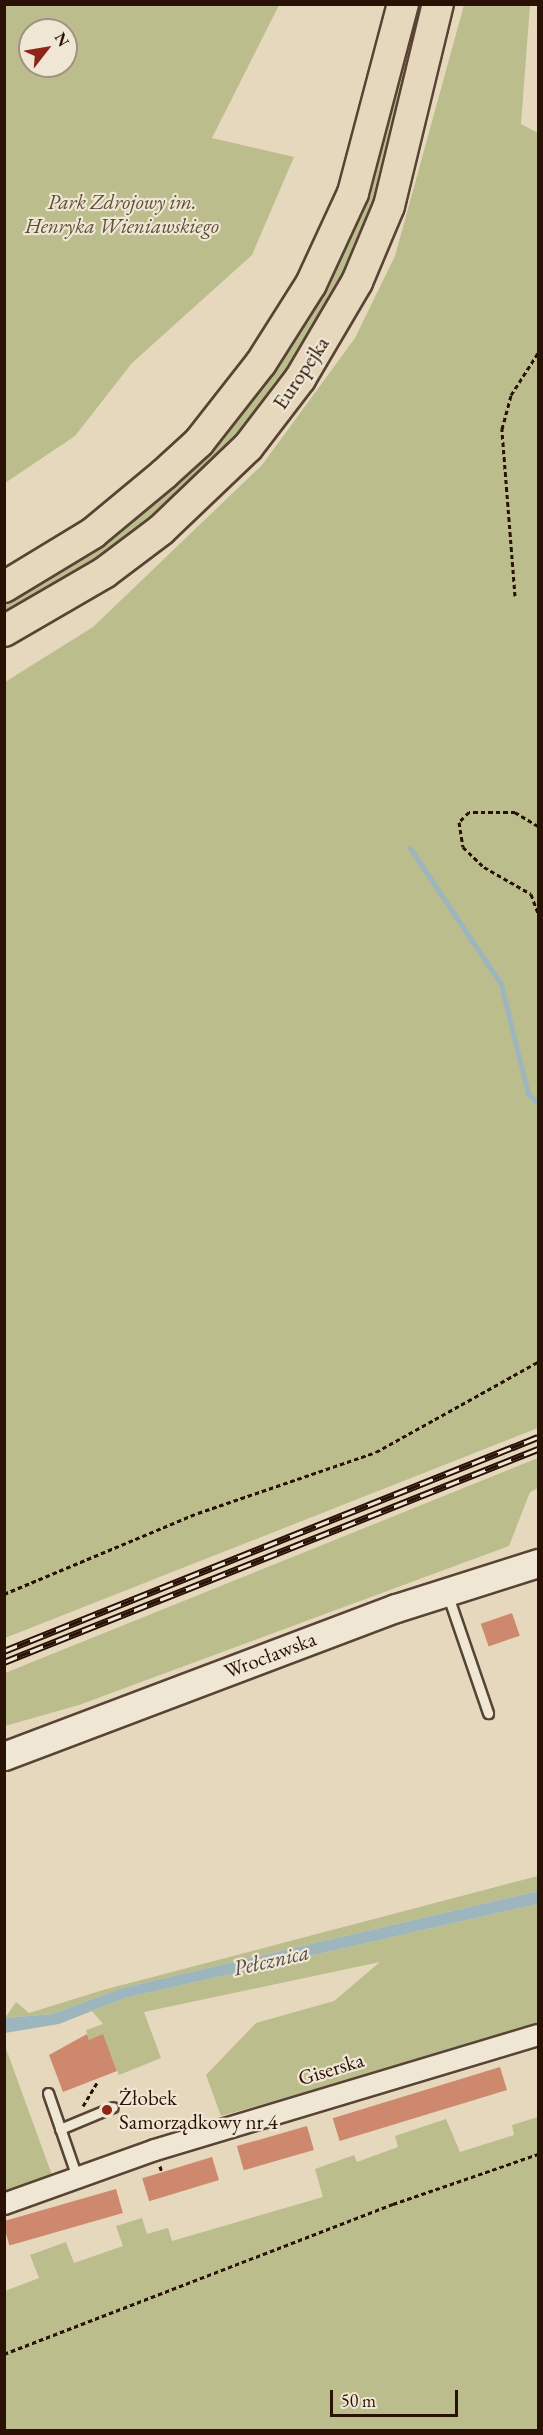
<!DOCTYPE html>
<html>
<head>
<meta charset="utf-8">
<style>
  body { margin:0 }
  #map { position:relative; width:543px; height:2435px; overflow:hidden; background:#e6d8bd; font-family:"EB Garamond",serif }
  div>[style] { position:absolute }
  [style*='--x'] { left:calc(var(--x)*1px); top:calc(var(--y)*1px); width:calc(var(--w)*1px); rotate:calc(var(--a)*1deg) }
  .green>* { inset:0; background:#bbbd8d }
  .water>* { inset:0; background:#9db6bd }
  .stream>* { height:5px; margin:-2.5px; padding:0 2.5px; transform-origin:2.5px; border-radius:2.5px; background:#9db6bd }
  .building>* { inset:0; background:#ce886d; transform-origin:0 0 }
  .path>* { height:3px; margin-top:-1.5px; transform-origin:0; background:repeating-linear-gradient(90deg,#291106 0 4.5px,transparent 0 7.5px) }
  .roads { filter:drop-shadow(2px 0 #584334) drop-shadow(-2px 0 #584334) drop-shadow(0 2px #584334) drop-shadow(0 -2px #584334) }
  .service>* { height:9px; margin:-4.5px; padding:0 4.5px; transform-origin:4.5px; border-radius:4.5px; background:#efe6d4 }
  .minor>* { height:20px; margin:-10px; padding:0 10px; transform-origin:10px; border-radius:10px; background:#efe6d4 }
  .secondary>* { height:27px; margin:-13.5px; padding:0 13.5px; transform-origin:13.5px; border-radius:13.5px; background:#efe6d4 }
  .primary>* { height:30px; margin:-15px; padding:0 15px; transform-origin:15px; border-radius:15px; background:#e6d8bd }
  .rail>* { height:7px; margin-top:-3.5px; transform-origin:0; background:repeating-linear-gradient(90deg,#efe6d4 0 14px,#291106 0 28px); box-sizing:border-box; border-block:2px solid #291106 }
  .dots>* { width:16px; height:16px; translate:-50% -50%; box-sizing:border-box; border:3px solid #efe6d4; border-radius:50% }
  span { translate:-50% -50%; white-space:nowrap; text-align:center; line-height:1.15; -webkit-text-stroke:4.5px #efe6d4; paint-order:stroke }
  .park-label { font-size:21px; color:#5c4d35; font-style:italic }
  .street-label { font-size:21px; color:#291106 }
  .poi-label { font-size:21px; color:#291106 }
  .left { translate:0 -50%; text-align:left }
  .water-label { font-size:22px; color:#524b46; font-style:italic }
  .frame { position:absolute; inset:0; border:6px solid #291106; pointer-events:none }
  .north { position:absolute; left:18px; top:18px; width:60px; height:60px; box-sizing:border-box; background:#efe6d4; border:2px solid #a09182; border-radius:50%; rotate:59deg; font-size:16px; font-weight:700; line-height:24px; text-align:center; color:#291106 }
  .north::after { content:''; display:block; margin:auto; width:21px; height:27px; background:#8f2418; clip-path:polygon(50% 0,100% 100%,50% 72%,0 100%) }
  .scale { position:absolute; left:330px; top:2390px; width:128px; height:27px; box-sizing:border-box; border:3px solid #291106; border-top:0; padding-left:8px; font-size:18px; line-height:21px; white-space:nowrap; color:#291106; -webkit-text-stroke:4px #efe6d4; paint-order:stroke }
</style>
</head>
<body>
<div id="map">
  <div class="green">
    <div style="clip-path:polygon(evenodd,5px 4px,279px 5px,212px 138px,294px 157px,252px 255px,132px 363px,75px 436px,5px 483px,5px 4px,30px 30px,66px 30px,66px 66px,30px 66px,30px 30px)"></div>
    <div style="clip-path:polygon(411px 5px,426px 5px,385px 179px,349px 272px,274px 394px,200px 479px,116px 550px,5px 618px,5px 602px,288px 341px)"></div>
    <div style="clip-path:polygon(464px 5px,530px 5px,521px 124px,538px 133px,538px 1428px,5px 1638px,5px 682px,93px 627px,262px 465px,355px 338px,395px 256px)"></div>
    <div style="clip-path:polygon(538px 1458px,538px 1488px,530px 1492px,509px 1546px,79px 1705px,5px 1726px,5px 1673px)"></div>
    <div style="clip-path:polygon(538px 1876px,538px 1891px,122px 1988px,52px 2014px,5px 2018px,16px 2002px,29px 2013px,103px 1990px)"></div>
    <div style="clip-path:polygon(538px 1904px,538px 2022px,418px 2061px,221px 2116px,206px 2075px,256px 2023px,334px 2001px,380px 1962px,144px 2012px,161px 2058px,119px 2075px,103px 2035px,89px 2040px,86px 2030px,103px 2024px,92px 2011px,125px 1998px)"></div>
    <div style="clip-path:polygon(4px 2043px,53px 2178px,4px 2195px)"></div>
    <div style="clip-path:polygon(538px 2117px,538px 2430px,5px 2430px,5px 2291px,39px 2278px,30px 2255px,66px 2242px,74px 2263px,123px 2246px,116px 2226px,142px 2218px,147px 2234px,168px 2228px,172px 2241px,323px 2197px,315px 2169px,354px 2155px,357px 2162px,398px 2147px,395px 2136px,446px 2119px,460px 2152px,514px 2135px,512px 2125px)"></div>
  </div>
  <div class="water">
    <div style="clip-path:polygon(538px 1891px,538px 1904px,125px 1998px,59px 2024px,5px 2033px,5px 2018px,52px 2014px,122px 1988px)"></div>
  </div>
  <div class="stream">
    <div style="--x:410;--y:848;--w:164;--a:56.2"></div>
    <div style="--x:501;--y:984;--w:113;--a:76.2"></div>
    <div style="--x:528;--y:1094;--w:13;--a:42"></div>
  </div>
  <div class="building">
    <div style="left:512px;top:1613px;width:24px;height:33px;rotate:71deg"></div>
    <div style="clip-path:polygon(87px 2034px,89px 2040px,103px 2034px,117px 2071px,63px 2092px,49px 2055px)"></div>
    <div style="left:500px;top:2067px;width:24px;height:175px;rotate:73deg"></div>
    <div style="left:307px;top:2126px;width:25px;height:73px;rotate:74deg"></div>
    <div style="left:212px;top:2157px;width:24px;height:73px;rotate:73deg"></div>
    <div style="left:116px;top:2189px;width:25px;height:118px;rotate:74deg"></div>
  </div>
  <div class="path">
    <div style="--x:515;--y:596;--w:168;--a:-94.5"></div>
    <div style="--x:502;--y:429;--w:35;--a:-75"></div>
    <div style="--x:511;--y:395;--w:50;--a:-57.3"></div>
    <div style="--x:538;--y:826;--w:27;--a:-149"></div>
    <div style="--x:515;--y:812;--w:46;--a:180"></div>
    <div style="--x:469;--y:812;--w:14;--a:135"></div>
    <div style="--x:459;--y:822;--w:25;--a:81"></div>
    <div style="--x:463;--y:847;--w:29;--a:44"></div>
    <div style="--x:484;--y:867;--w:54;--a:29.9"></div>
    <div style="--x:531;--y:894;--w:20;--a:70"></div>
    <div style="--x:4;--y:1594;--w:210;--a:-22.7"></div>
    <div style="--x:198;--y:1513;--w:188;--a:-18.9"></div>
    <div style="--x:376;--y:1452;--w:185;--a:-29.1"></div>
    <div style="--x:83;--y:2106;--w:27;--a:-59"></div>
    <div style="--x:160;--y:2166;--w:7;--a:74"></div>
    <div style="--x:4;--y:2354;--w:417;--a:-21.1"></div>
    <div style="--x:393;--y:2204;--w:153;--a:-19"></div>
  </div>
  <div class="roads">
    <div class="service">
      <div style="--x:447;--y:1593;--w:127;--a:71.1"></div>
      <div style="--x:48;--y:2093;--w:89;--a:71"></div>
      <div style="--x:60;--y:2129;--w:57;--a:-22.5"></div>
    </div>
    <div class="minor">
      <div style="--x:4;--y:2204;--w:160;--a:-19.7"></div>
      <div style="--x:155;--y:2150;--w:400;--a:-16.7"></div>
    </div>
    <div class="secondary">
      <div style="--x:4;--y:1756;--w:419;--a:-20.7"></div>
      <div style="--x:396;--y:1608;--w:149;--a:-17.6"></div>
    </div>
    <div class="primary">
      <div style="--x:4;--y:587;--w:104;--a:-31.2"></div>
      <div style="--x:93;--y:533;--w:92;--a:-39.7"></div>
      <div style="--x:164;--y:474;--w:47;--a:-42.4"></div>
      <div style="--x:199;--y:442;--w:100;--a:-51.9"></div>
      <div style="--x:261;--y:363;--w:93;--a:-57.7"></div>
      <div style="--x:311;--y:284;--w:100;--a:-65.2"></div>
      <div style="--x:353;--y:193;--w:196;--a:-75.2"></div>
      <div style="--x:4;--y:631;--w:116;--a:-30.1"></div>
      <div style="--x:104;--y:573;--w:71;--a:-37"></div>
      <div style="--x:161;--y:530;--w:120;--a:-43.7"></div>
      <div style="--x:248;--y:447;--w:86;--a:-52.6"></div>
      <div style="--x:300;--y:379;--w:113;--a:-59.6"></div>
      <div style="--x:357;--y:282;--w:82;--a:-67.2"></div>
      <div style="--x:389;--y:206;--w:208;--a:-76.4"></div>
    </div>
  </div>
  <div class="rail">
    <div style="--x:4;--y:1651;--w:575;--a:-21.84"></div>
    <div style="--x:4;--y:1662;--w:575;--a:-21.75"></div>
  </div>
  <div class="dots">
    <div style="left:107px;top:2110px;background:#8f2418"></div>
  </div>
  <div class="park-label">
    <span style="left:122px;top:214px">Park Zdrojowy im.<br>Henryka Wieniawskiego</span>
  </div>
  <div class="street-label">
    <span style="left:301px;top:373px;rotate:-56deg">Europejka</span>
    <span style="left:270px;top:1655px;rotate:-21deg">Wrocławska</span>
    <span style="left:331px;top:2069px;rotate:-17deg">Giserska</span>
  </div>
  <div class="poi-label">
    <span class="left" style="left:119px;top:2110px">Żłobek<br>Samorządkowy nr 4</span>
  </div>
  <div class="water-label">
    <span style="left:271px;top:1960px;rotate:-13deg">Pełcznica</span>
  </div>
  <div class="frame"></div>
  <div class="north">N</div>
  <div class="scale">50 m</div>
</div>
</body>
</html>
